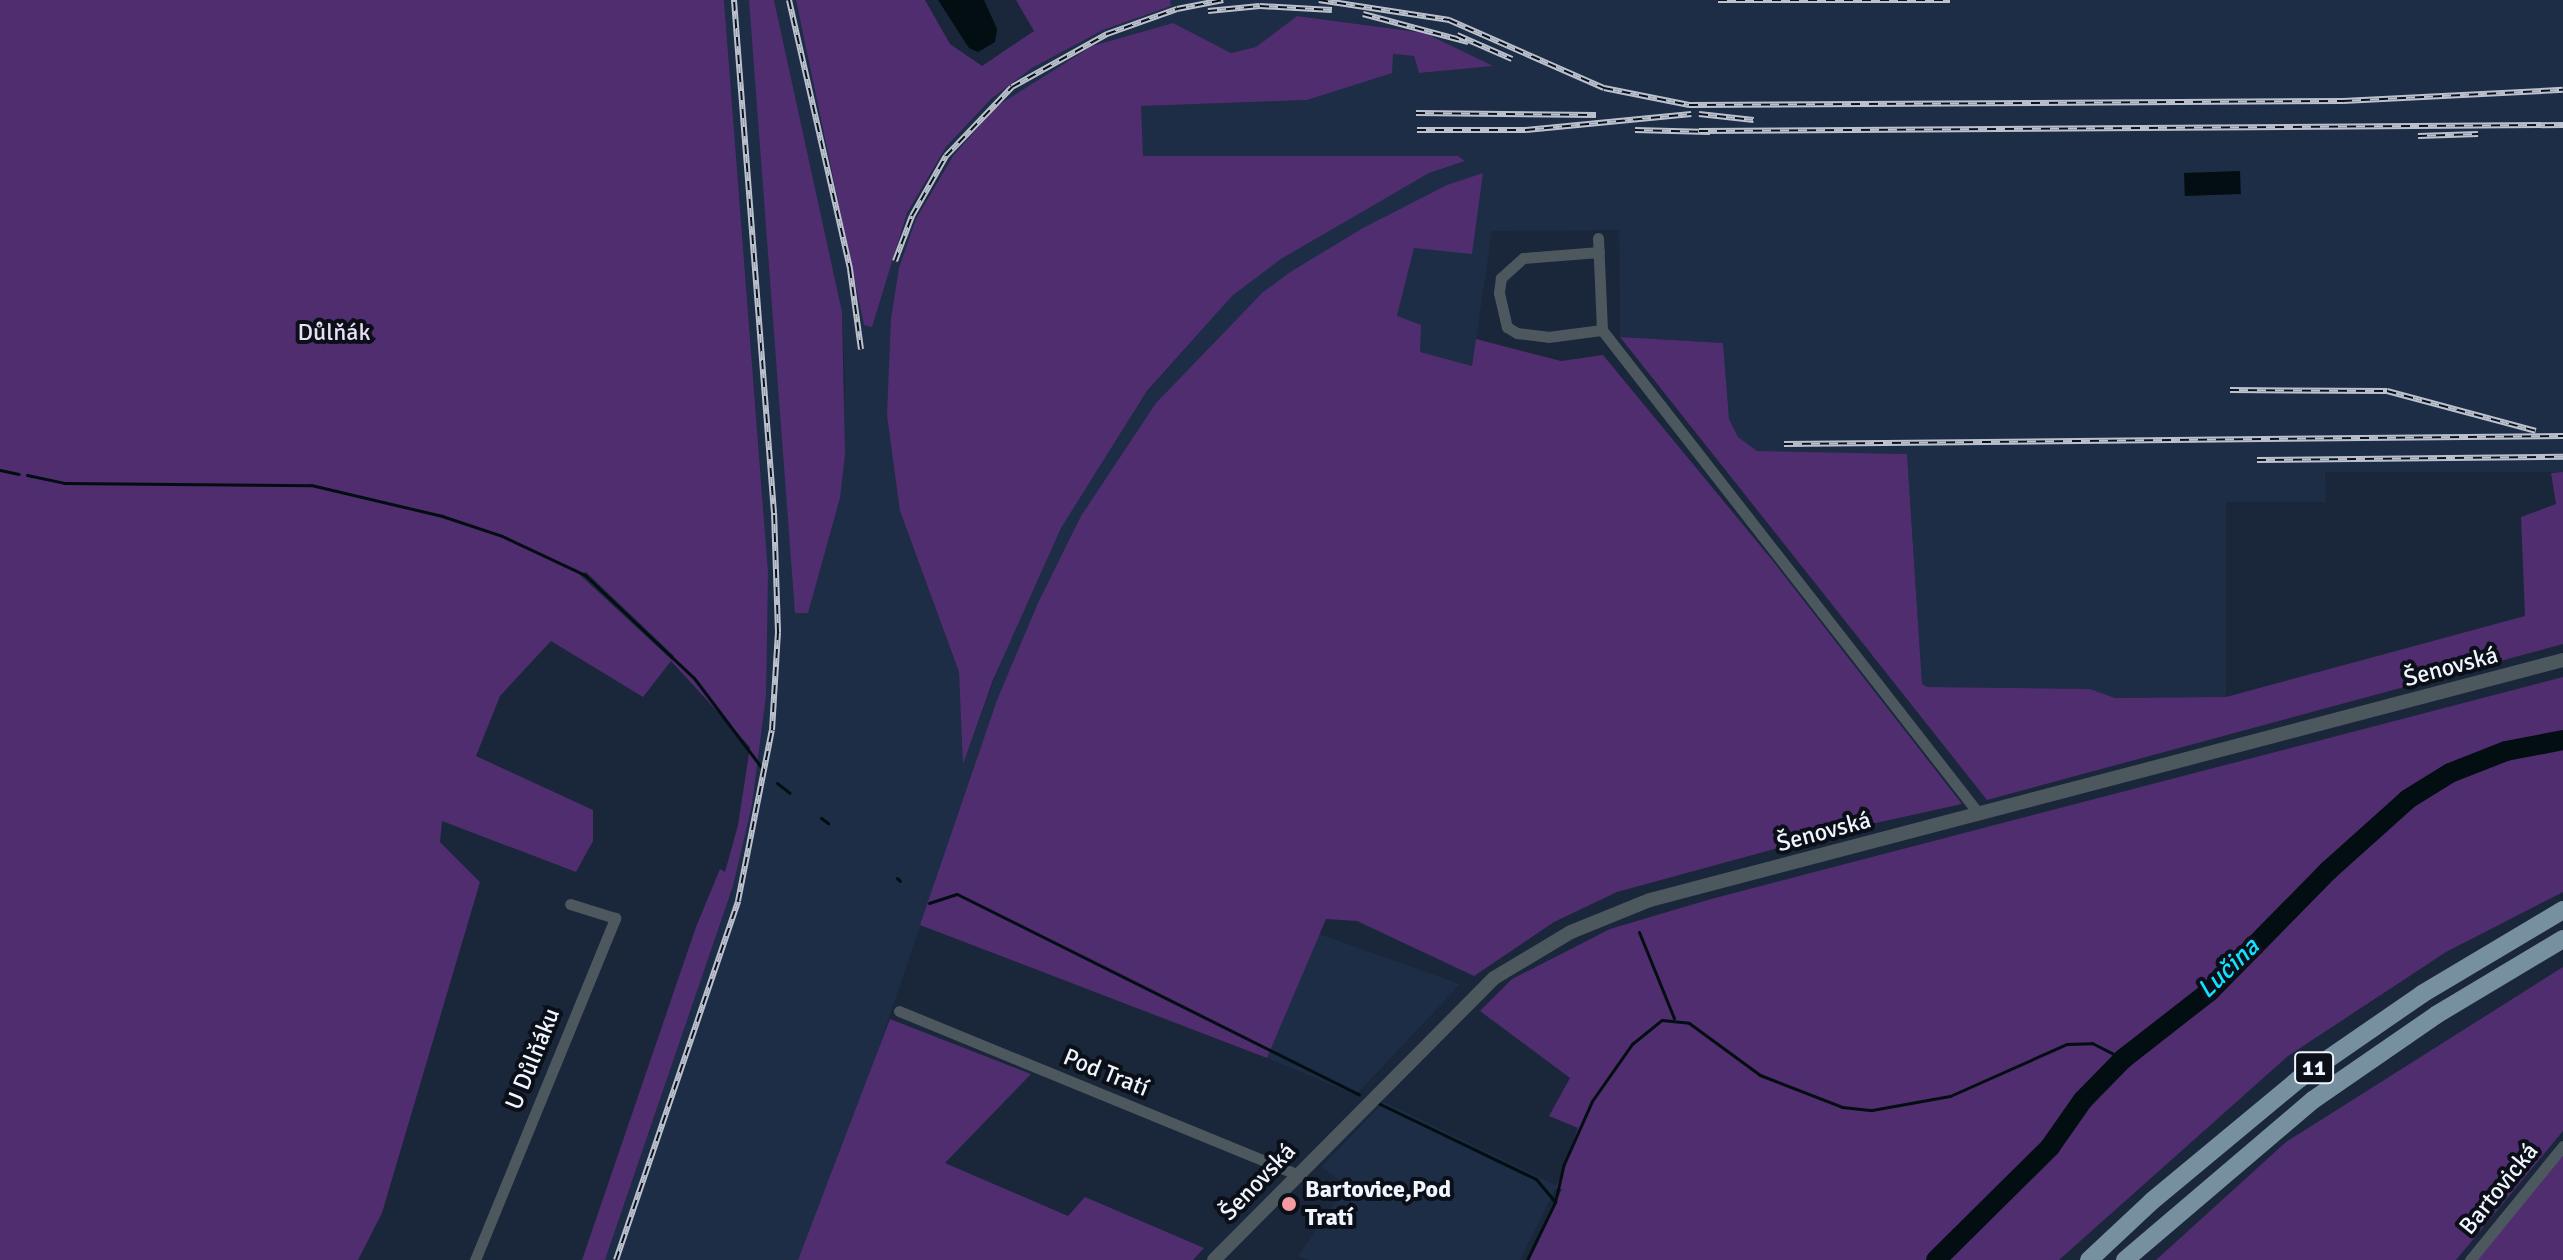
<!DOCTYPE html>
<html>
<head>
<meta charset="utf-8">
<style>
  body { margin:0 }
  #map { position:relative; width:2563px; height:1260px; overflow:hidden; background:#1a2639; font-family:Signika,sans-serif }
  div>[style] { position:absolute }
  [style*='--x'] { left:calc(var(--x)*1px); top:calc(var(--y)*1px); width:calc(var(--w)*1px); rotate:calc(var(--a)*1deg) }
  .built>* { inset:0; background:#1d2d46 }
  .green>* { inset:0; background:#502d6f }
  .water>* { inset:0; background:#020e11; transform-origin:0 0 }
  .stream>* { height:3px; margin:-1.5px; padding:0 1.5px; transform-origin:1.5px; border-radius:1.5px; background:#020e11 }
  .river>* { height:20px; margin:-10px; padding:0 10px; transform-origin:10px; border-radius:10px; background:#020e11 }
  .minor>* { height:11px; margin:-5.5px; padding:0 5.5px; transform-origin:5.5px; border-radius:5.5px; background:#4c575e }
  .tertiary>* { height:14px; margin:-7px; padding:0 7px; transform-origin:7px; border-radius:7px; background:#4c575e }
  .trunk>* { height:18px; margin:-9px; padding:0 9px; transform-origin:9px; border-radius:9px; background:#7790a0 }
  .rail>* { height:6px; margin-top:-3px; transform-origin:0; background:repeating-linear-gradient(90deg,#0a0f18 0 9px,#bcc2cd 0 18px); box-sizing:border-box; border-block:2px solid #bcc2cd }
  .dots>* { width:22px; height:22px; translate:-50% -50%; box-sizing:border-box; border:4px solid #0a0f18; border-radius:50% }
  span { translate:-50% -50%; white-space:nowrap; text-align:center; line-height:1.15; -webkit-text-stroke:8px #0a0f18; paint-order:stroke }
  .shield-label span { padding:2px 6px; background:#0a0f18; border:2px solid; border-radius:6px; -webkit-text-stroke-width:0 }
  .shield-label { font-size:22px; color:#f0f5fd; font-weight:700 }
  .park-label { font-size:24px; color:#e8dff3 }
  .street-label { font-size:24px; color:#f0f5fd }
  .poi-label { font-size:24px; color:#f0f5fd; font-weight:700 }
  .left { translate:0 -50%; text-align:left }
  .water-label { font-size:26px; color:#13e1ff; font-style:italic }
</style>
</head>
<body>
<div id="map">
  <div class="built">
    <div style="clip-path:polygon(evenodd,724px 0,751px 0,796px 613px,808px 612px,840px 498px,845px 387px,842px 312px,774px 0,796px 0,864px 325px,872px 326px,907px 213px,946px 147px,991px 99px,1032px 68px,1103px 30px,1170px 6px,1170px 0,2563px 0,2563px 472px,2325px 472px,2326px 502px,2226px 502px,2226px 697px,2115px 698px,2090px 689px,1927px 687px,1922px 685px,1907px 454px,1757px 452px,1738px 437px,1729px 419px,1723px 343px,1620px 337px,1619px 230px,1492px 231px,1472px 366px,1420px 353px,1397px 316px,1414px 247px,1483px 174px,1293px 271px,1263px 292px,1156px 403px,1081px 516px,997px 700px,861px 1100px,798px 1260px,605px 1260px,733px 886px,752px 805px,766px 696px,764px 515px,724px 0,1297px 16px,1425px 33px,1491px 66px,1419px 73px,1414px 56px,1393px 54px,1307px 100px,1140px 106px,1143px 156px,1458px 156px,1465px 161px,1429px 173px,1281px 259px,1232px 296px,1147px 392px,1061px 528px,1006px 648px,964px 761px,959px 672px,900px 511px,997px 106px,1092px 46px,1172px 23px,1231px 53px,1256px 47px,1297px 16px)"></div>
    <div style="clip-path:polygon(1319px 934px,1460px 984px,1356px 1095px,1267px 1058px)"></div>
    <div style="clip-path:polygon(1384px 1102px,1557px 1186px,1520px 1260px,1309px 1260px,1298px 1256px,1343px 1191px,1345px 1184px,1321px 1167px)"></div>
  </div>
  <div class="green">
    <div style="clip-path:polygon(evenodd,0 0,724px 0,768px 572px,766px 696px,752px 805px,733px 886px,605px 1260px,582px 1260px,696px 927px,720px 869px,725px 872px,738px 825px,750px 747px,671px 661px,643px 697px,551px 641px,500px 696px,476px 756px,593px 810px,593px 841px,576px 872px,442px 821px,440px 842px,480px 882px,382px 1213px,358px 1260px,0 1260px,0 0,586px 572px,674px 656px,672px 660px,580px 575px,586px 572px)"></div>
    <div style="clip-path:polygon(749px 0,774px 0,842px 312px,845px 454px,840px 498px,808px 613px,795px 613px)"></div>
    <div style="clip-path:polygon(796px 0,925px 0,950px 44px,982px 66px,1034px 31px,1016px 0,1170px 0,1171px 6px,1103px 30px,1032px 68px,991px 99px,946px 147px,907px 213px,872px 327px,864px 325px)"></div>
    <div style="clip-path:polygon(1297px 16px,1425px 33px,1493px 66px,1419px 73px,1414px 56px,1393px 54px,1392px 73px,1307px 100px,1141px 106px,1143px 156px,1458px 156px,1465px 161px,1429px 173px,1281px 259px,1232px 296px,1147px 391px,1061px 528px,993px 680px,963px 764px,959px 672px,900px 511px,887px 415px,891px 319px,899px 268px,916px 219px,953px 156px,997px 106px,1092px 46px,1173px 23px,1231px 53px,1256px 47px)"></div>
    <div style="clip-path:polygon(1483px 173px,1472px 254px,1414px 248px,1397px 316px,1421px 325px,1420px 352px,1472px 366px,1476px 339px,1561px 361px,1603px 355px,1773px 561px,1962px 804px,1844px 830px,1617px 892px,1554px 922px,1474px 976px,1357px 921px,1326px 919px,1267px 1058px,920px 925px,997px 700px,1038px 603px,1081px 516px,1156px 403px,1263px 292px,1292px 271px,1363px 228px,1447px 185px)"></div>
    <div style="clip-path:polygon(1620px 337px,1723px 343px,1729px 419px,1738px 437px,1757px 451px,1907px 454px,1922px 684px,1927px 687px,2090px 689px,2115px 698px,2226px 697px,2525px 616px,2521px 517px,2556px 504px,2551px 473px,2563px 472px,2563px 644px,1987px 800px)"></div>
    <div style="clip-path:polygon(2563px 677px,2563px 892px,2446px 952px,2288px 1056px,2059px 1260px,1527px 1260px,1562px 1189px,1556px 1188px,1578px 1128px,1549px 1116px,1570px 1078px,1480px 1011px,1512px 979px,1610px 929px,1711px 899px)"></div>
    <div style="clip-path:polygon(2563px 967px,2563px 1131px,2456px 1260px,2156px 1260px,2286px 1142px)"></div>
    <div style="clip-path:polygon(890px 1019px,1031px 1074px,945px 1163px,1068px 1216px,1085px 1197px,1204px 1248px,1193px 1260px,798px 1260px)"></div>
    <div style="clip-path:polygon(2563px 1151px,2563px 1260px,2476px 1260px)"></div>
  </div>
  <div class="water">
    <div style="clip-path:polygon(938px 0,984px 0,997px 29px,995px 42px,978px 52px,969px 48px)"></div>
    <div style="left:2240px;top:171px;width:23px;height:56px;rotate:88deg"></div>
  </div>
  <div class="stream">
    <div style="--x:0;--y:470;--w:19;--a:12"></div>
    <div style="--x:27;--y:475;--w:38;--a:12"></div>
    <div style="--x:64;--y:483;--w:247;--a:0.5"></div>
    <div style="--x:311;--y:485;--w:135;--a:13.3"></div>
    <div style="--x:442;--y:516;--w:63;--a:18.4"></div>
    <div style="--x:502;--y:536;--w:92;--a:25.2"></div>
    <div style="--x:585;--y:575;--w:150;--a:43.4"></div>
    <div style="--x:694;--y:678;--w:111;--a:53"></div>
    <div style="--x:777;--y:783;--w:16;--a:38"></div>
    <div style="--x:821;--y:818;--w:9;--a:36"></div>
    <div style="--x:897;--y:878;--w:4;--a:45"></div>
    <div style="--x:929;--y:903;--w:29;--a:-18"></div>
    <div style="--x:957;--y:894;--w:449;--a:26.5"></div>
    <div style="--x:1639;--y:932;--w:93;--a:67.9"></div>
    <div style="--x:1378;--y:1103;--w:175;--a:25.7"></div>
    <div style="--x:1536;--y:1179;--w:30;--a:50"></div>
    <div style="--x:1555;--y:1202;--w:39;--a:-77"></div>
    <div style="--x:1564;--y:1164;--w:69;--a:-66"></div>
    <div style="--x:1592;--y:1101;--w:70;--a:-54.9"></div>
    <div style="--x:1632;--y:1044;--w:38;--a:-39"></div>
    <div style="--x:1662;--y:1020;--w:27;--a:6"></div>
    <div style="--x:1689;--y:1023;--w:88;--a:36.2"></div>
    <div style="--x:1760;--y:1075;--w:88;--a:21.3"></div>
    <div style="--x:1842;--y:1107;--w:30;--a:6"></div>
    <div style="--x:1872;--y:1110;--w:79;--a:-10.2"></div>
    <div style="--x:1950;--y:1096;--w:128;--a:-24"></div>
    <div style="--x:2067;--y:1044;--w:25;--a:-2"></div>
    <div style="--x:2092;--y:1043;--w:35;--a:27"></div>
    <div style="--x:1527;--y:1260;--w:64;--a:-64.2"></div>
  </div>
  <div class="river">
    <div style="--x:1936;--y:1260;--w:161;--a:-44.7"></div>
    <div style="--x:2050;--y:1147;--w:57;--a:-54.9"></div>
    <div style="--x:2083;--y:1100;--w:57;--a:-45.7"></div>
    <div style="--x:2123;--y:1059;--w:110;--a:-38"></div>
    <div style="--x:2210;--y:991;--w:170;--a:-45.5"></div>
    <div style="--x:2329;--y:870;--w:106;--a:-41.9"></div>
    <div style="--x:2408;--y:799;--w:49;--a:-31.8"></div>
    <div style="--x:2450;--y:773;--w:60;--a:-21.4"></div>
    <div style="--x:2506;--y:751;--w:58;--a:-10.9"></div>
  </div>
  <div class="minor">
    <div style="--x:1598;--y:238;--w:92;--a:87.5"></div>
    <div style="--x:1602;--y:330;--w:614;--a:52.08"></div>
    <div style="--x:1599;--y:252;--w:76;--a:175.5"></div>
    <div style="--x:1523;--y:258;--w:30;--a:138"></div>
    <div style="--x:1501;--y:278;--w:15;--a:98"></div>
    <div style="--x:1499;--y:293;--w:35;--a:77"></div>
    <div style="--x:1507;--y:327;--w:12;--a:31"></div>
    <div style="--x:1517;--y:333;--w:31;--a:7"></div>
    <div style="--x:1548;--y:337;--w:54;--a:-7.4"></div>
    <div style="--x:899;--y:1011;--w:429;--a:22.3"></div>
    <div style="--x:475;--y:1260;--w:370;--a:-67.7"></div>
    <div style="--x:615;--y:918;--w:47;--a:-162.7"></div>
    <div style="--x:2470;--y:1260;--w:147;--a:-50.8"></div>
  </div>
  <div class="tertiary">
    <div style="--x:1214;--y:1260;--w:397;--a:-45.2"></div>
    <div style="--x:1494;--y:978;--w:90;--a:-30.9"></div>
    <div style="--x:1571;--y:932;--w:85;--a:-22.1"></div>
    <div style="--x:1650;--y:900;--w:944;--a:-14.73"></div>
  </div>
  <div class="trunk">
    <div style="--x:2089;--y:1260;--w:86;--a:-43.1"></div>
    <div style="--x:2152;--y:1201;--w:191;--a:-39.7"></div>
    <div style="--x:2299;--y:1079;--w:150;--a:-34.6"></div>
    <div style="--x:2422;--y:994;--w:164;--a:-30.8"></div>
    <div style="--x:2125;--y:1260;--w:247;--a:-40.4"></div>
    <div style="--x:2313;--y:1100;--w:150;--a:-34.6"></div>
    <div style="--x:2436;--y:1015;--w:148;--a:-30.9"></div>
  </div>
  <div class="rail">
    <div style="--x:789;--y:0;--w:276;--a:77.2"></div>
    <div style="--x:850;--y:269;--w:81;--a:82.2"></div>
    <div style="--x:1319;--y:0;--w:132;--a:8.7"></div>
    <div style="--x:1449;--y:20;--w:169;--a:23.7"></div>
    <div style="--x:1604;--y:88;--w:87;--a:11.3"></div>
    <div style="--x:1689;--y:105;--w:654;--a:-0.35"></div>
    <div style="--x:2343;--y:101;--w:220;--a:-2.9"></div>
    <div style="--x:1718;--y:0;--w:232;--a:0"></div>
    <div style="--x:1208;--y:11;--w:52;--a:-5.5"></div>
    <div style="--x:1260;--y:6;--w:72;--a:3.2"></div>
    <div style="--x:1363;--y:14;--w:109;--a:14.9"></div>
    <div style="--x:1457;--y:35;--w:60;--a:23.6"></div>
    <div style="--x:1416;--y:113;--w:180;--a:0.6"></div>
    <div style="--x:1699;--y:114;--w:55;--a:6.2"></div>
    <div style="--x:1417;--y:130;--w:109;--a:0"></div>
    <div style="--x:1526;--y:130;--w:166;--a:-5.5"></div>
    <div style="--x:1635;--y:130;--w:75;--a:1.5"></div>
    <div style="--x:1699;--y:131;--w:864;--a:-0.4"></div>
    <div style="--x:2418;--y:136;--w:60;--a:-1.9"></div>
    <div style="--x:895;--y:261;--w:48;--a:-69.3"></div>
    <div style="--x:912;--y:216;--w:69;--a:-60.5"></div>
    <div style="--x:946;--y:156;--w:95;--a:-46.3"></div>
    <div style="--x:1012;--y:87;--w:109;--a:-29.2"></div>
    <div style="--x:1107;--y:34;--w:74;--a:-19.7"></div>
    <div style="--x:1177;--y:9;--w:47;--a:-11.1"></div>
    <div style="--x:2230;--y:390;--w:157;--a:0.4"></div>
    <div style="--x:2387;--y:391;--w:154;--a:15"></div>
    <div style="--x:1784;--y:444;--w:779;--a:-0.59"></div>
    <div style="--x:2257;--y:460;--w:306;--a:-0.6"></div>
    <div style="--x:616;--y:1260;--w:379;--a:-71.2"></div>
    <div style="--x:738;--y:901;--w:174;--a:-78.8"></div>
    <div style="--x:772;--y:730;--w:98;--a:-86.5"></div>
    <div style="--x:778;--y:632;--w:119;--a:-91.9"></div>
    <div style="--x:774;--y:513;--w:515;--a:-94.46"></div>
  </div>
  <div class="dots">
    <div style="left:1289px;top:1204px;background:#f49aa0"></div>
  </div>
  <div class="shield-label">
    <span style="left:2314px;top:1068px">11</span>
  </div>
  <div class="park-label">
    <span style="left:334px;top:333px">Důlňák</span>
  </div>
  <div class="street-label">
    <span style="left:2451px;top:667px;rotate:-15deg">Šenovská</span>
    <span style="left:1824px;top:832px;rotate:-15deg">Šenovská</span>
    <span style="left:533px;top:1059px;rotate:-68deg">U Důlňáku</span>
    <span style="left:1106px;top:1073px;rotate:22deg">Pod Tratí</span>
    <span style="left:1258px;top:1182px;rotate:-46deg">Šenovská</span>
    <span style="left:2499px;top:1189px;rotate:-51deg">Bartovická</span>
  </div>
  <div class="poi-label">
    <span class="left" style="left:1305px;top:1204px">Bartovice,Pod<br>Tratí</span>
  </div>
  <div class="water-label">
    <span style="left:2229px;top:969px;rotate:-44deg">Lučina</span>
  </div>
</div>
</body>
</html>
